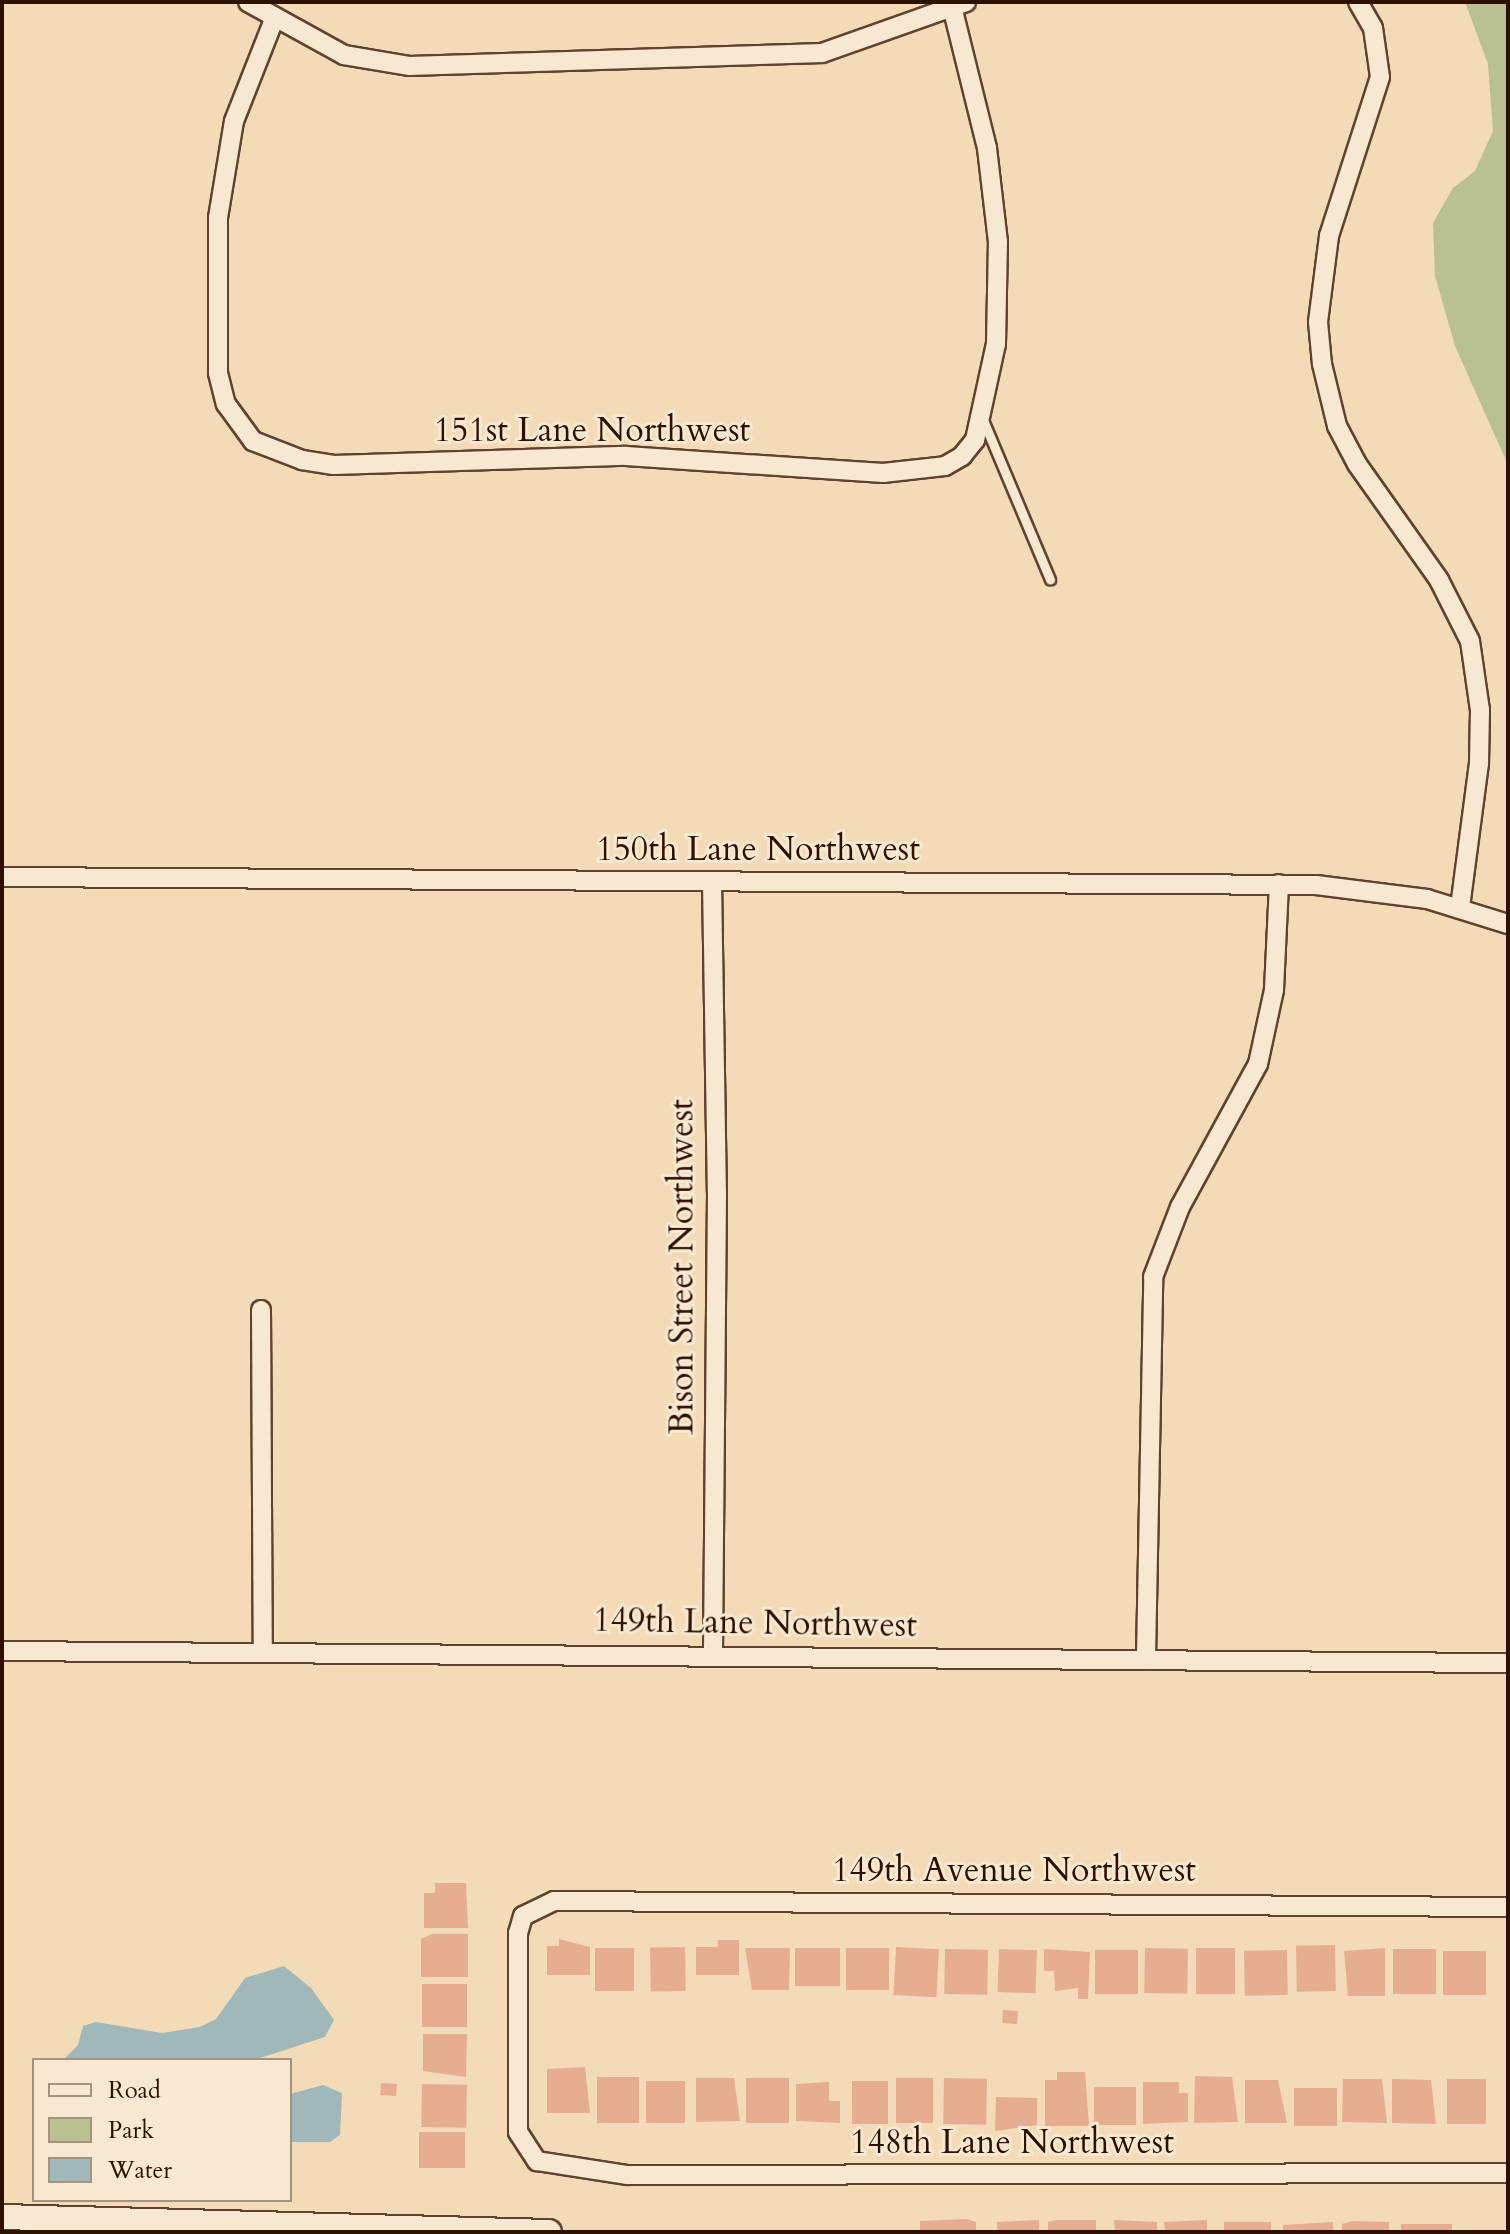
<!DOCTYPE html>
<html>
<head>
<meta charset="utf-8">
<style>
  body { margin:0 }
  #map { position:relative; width:1510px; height:2234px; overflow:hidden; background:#f3dbb8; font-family:Cardo,serif }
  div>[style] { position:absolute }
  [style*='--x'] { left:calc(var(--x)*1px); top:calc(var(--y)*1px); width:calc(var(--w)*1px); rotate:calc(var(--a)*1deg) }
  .green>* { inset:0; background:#b9c190 }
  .water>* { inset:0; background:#a0b8b9 }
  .building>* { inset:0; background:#e7ad90; transform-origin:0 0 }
  .roads { filter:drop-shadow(2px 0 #5f432e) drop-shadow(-2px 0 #5f432e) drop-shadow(0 2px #5f432e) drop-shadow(0 -2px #5f432e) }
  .service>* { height:9px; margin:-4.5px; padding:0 4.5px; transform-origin:4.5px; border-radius:4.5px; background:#f7e8d1 }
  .minor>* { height:18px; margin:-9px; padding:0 9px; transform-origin:9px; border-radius:9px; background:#f7e8d1 }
  .secondary>* { height:24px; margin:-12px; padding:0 12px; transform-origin:12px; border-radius:12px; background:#f7e8d1 }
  span { translate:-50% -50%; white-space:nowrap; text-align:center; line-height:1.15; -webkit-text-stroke:6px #f7e8d1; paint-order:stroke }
  .street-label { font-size:34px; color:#2e1000 }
  .frame { position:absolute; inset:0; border:4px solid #2e1000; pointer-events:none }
  .legend { position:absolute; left:32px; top:2058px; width:260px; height:144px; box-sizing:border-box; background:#f7e8d1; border:2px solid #a7927d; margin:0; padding:10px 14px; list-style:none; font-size:24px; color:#2e1000 }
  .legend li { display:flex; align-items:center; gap:16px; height:40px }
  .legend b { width:40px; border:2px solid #a7927d }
</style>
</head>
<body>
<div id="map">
  <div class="green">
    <div style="clip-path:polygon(1465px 2px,1508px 2px,1508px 465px,1455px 346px,1435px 276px,1433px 223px,1453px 188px,1475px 171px,1493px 131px,1488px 64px)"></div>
  </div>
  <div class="water">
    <div style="clip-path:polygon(284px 1966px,311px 1988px,334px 2020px,325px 2037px,254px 2060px,63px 2060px,78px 2045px,83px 2026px,96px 2022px,162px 2033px,200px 2027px,216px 2019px,245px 1978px)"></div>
    <div style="clip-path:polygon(323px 2085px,342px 2093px,340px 2135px,330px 2142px,290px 2142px,290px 2094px)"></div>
  </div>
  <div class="building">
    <div style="clip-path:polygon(435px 1883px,466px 1883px,468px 1928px,424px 1928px,424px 1893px,435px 1893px)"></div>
    <div style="clip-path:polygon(432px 1934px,468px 1934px,468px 1977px,421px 1977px,421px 1939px)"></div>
    <div style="clip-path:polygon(559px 1939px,590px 1947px,590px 1975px,547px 1975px,547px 1946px,559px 1946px)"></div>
    <div style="clip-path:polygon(718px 1940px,739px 1940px,739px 1975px,696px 1975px,696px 1947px,718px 1947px)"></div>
    <div style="left:1335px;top:1945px;width:46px;height:39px;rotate:89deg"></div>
    <div style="left:685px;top:1947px;width:44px;height:35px;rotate:89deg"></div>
    <div style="left:896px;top:1947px;width:43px;height:48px;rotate:3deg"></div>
    <div style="left:595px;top:1948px;width:39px;height:43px"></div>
    <div style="clip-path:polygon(745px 1948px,790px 1948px,789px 1990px,752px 1990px)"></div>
    <div style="left:795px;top:1948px;width:45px;height:38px"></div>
    <div style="left:846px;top:1948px;width:43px;height:42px"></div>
    <div style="left:1145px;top:1948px;width:43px;height:45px;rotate:1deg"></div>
    <div style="left:1196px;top:1948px;width:39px;height:46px"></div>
    <div style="clip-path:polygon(1385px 1948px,1385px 1996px,1348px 1996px,1344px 1951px)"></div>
    <div style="left:945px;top:1949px;width:43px;height:45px;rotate:1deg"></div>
    <div style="left:999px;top:1949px;width:38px;height:43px;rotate:2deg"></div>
    <div style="clip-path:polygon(1044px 1949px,1090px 1952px,1088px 1999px,1078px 1999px,1078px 1988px,1055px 1991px,1054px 1971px,1044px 1971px)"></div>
    <div style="left:1436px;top:1949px;width:45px;height:43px;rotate:90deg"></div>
    <div style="left:1095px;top:1950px;width:43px;height:44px"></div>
    <div style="left:1287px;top:1950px;width:45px;height:43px;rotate:89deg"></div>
    <div style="left:1443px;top:1951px;width:43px;height:44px"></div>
    <div style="left:467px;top:1984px;width:43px;height:45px;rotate:90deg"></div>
    <div style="left:1003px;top:2010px;width:15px;height:13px;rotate:4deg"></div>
    <div style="clip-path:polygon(423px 2034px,467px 2034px,466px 2077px,423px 2071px)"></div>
    <div style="clip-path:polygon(585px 2067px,590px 2113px,547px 2113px,547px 2069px)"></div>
    <div style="clip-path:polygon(1057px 2072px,1085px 2072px,1089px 2126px,1045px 2126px,1045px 2080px,1057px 2080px)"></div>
    <div style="clip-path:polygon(1195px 2076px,1232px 2077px,1238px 2122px,1194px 2123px)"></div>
    <div style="left:597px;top:2077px;width:42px;height:46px"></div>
    <div style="clip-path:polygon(696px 2078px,734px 2078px,740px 2121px,696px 2122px)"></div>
    <div style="left:746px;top:2078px;width:43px;height:45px"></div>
    <div style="left:896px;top:2078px;width:37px;height:45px"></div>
    <div style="left:944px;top:2078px;width:43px;height:46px;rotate:1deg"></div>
    <div style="clip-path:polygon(1343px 2079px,1382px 2079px,1387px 2123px,1342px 2122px)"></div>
    <div style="clip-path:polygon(1392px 2079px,1431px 2080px,1436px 2124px,1392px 2123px)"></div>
    <div style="left:1447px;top:2079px;width:39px;height:45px"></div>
    <div style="clip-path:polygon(1245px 2080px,1278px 2080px,1287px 2123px,1245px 2123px)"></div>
    <div style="left:646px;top:2081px;width:39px;height:42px"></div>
    <div style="left:852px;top:2081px;width:36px;height:43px"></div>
    <div style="clip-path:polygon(829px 2082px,829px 2101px,840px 2101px,840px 2123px,796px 2121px,796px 2084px)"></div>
    <div style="clip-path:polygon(1143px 2082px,1179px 2082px,1179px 2093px,1188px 2093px,1188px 2122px,1143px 2124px)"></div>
    <div style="left:381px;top:2083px;width:16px;height:12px;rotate:4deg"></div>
    <div style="left:422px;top:2084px;width:45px;height:43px;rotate:1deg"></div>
    <div style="left:1094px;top:2087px;width:42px;height:38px"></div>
    <div style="left:1294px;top:2088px;width:43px;height:38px"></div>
    <div style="clip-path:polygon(996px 2097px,1037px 2098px,1037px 2125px,995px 2131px)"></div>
    <div style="left:419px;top:2132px;width:46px;height:36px"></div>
    <div style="clip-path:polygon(967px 2219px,976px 2222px,976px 2232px,920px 2232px,920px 2221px)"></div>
    <div style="clip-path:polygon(1039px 2220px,1039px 2232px,997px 2232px,997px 2222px)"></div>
    <div style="clip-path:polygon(1056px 2220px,1096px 2220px,1096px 2232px,1048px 2232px,1048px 2222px)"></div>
    <div style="clip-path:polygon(1114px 2220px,1157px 2222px,1157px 2232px,1115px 2232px)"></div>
    <div style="clip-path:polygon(1207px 2220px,1207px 2232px,1165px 2232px,1164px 2222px)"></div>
    <div style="clip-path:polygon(1352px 2221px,1389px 2222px,1389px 2232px,1342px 2232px,1342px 2224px)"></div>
    <div style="left:1271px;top:2222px;width:10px;height:47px;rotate:90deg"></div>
    <div style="clip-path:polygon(1333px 2222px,1333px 2232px,1283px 2232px,1283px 2225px)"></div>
    <div style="left:1401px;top:2224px;width:51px;height:8px"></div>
  </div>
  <div class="roads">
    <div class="service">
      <div style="--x:983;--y:420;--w:173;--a:67.2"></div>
    </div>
    <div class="minor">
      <div style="--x:248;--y:2;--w:110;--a:28.9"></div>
      <div style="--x:344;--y:55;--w:67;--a:9.5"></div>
      <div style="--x:410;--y:66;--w:412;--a:-1.8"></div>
      <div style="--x:822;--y:53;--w:153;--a:-19.5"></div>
      <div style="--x:1358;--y:2;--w:30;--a:60"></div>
      <div style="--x:1373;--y:28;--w:49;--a:81.9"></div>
      <div style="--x:1380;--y:77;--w:167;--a:107.8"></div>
      <div style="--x:1329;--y:236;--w:87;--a:97.3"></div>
      <div style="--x:1318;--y:322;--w:42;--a:84.6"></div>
      <div style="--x:1322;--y:364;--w:64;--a:76.4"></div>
      <div style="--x:1337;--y:426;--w:43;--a:62.2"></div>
      <div style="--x:1357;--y:464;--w:142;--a:54.7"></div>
      <div style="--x:1439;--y:580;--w:68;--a:63.1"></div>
      <div style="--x:1470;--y:641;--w:70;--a:81.8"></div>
      <div style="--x:1480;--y:710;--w:53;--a:91.1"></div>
      <div style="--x:1479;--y:763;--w:145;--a:97.5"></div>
      <div style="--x:275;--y:17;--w:112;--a:111.5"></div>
      <div style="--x:234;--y:121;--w:98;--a:99.4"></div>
      <div style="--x:218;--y:218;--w:155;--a:90"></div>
      <div style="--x:218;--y:373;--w:32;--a:76"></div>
      <div style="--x:226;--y:404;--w:46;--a:53.9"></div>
      <div style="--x:253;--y:441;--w:53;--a:21.2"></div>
      <div style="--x:302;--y:460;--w:32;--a:9"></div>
      <div style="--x:334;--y:465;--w:292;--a:-1.8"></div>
      <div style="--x:626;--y:456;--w:258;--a:3.8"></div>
      <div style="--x:883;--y:473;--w:62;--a:-6.4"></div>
      <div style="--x:945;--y:466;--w:20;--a:-30"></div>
      <div style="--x:962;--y:456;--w:21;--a:-51"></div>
      <div style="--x:975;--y:440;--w:98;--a:-77.7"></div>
      <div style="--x:996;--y:344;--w:102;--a:-88.9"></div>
      <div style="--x:998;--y:242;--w:95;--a:-96.7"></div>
      <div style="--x:987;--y:148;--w:150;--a:-103.9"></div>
      <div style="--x:2;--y:877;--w:1314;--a:0.35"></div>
      <div style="--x:1316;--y:885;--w:112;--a:7.2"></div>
      <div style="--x:1427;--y:899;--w:85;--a:17.2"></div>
      <div style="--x:712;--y:881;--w:312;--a:89.1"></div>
      <div style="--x:717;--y:1193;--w:461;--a:90.5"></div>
      <div style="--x:261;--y:1310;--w:340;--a:89.7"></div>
      <div style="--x:2;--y:1651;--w:1506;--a:0.46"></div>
      <div style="--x:1146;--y:1658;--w:381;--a:-88.9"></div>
      <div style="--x:1153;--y:1277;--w:75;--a:-68.9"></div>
      <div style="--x:1180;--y:1207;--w:163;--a:-61.4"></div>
      <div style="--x:1258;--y:1064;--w:76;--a:-77.8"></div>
      <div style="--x:1274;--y:990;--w:106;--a:-87.3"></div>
      <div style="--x:1508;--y:1907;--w:954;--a:-179.64"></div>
      <div style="--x:554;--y:1901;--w:34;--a:154"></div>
      <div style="--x:523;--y:1916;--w:18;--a:106"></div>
      <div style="--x:518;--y:1933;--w:199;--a:90"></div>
      <div style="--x:518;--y:2132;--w:35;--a:57"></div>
      <div style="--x:537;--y:2161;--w:91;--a:8.8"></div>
      <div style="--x:627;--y:2175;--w:881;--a:-0.13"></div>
    </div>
    <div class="secondary">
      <div style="--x:2;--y:2217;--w:547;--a:1.57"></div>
    </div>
  </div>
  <div class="street-label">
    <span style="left:592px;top:431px">151st Lane Northwest</span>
    <span style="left:758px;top:850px">150th Lane Northwest</span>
    <span style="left:682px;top:1267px;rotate:-90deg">Bison Street Northwest</span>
    <span style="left:755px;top:1623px;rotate:1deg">149th Lane Northwest</span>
    <span style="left:1014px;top:1871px">149th Avenue Northwest</span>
    <span style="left:1012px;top:2143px">148th Lane Northwest</span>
  </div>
  <div class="frame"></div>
  <ul class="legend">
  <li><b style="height:10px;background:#f7e8d1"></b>Road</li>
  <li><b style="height:22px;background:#b9c190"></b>Park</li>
  <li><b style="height:22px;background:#a0b8b9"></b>Water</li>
  </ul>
</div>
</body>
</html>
